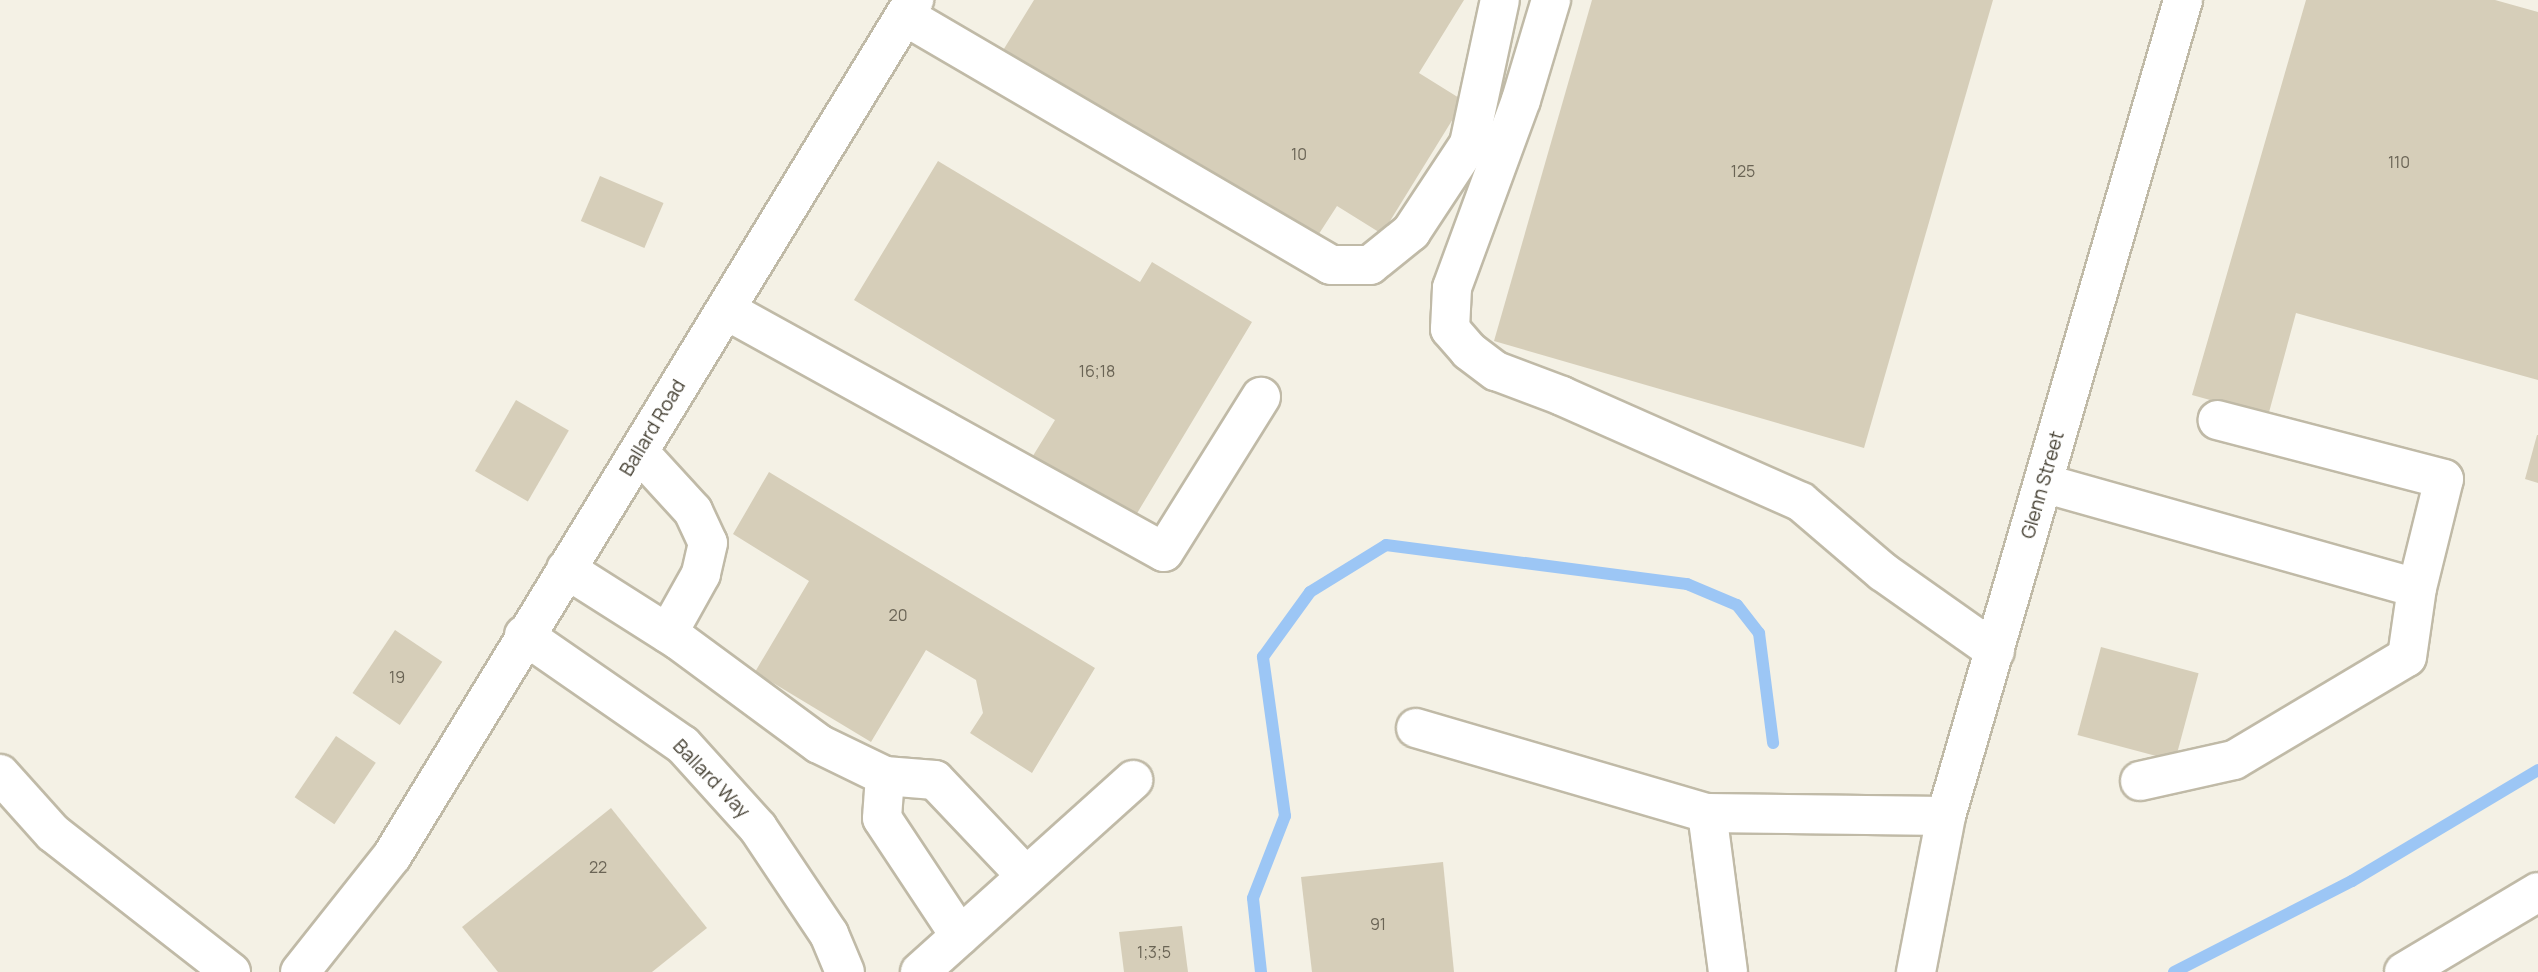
<!DOCTYPE html>
<html>
<head>
<meta charset="utf-8">
<style>
  body { margin:0 }
  #map { position:relative; width:2538px; height:972px; overflow:hidden; background:#f4f1e5; font-family:Manrope,sans-serif }
  div>[style] { position:absolute }
  [style*='--x'] { left:calc(var(--x)*1px); top:calc(var(--y)*1px); width:calc(var(--w)*1px); rotate:calc(var(--a)*1deg) }
  .stream>* { height:12px; margin:-6px; padding:0 6px; transform-origin:6px; border-radius:6px; background:#9cc6f5 }
  .building>* { inset:0; background:#d6ceb9; transform-origin:0 0 }
  .roads { filter:drop-shadow(2px 0 #c0baa7) drop-shadow(-2px 0 #c0baa7) drop-shadow(0 2px #c0baa7) drop-shadow(0 -2px #c0baa7) }
  .minor>* { height:38px; margin:-19px; padding:0 19px; transform-origin:19px; border-radius:19px; background:#fff }
  span { translate:-50% -50%; white-space:nowrap; text-align:center; line-height:1.15; -webkit-text-stroke:5px #fff; paint-order:stroke }
  .number-label { font-size:16px; color:#6a6455 }
  .number-label span { -webkit-text-stroke-width:0 }
  .street-label { font-size:19px; color:#464134 }
</style>
</head>
<body>
<div id="map">
  <div class="stream">
    <div style="--x:1261;--y:972;--w:74;--a:-96.2"></div>
    <div style="--x:1253;--y:898;--w:88;--a:-68.7"></div>
    <div style="--x:1285;--y:816;--w:161;--a:-97.9"></div>
    <div style="--x:1263;--y:657;--w:80;--a:-54.1"></div>
    <div style="--x:1310;--y:592;--w:89;--a:-31.7"></div>
    <div style="--x:1386;--y:545;--w:304;--a:7.4"></div>
    <div style="--x:1687;--y:584;--w:54;--a:22.8"></div>
    <div style="--x:1737;--y:605;--w:36;--a:52"></div>
    <div style="--x:1759;--y:633;--w:111;--a:82.7"></div>
    <div style="--x:2174;--y:972;--w:200;--a:-27.1"></div>
    <div style="--x:2352;--y:881;--w:217;--a:-30.8"></div>
  </div>
  <div class="building">
    <div style="clip-path:polygon(1034px 0,1464px 0,1419px 73px,1464px 101px,1382px 234px,1337px 206px,1313px 243px,1002px 52px)"></div>
    <div style="clip-path:polygon(1592px 0,1993px 0,1864px 448px,1494px 341px)"></div>
    <div style="clip-path:polygon(2306px 0,2495px 0,2538px 12px,2538px 380px,2296px 313px,2268px 416px,2192px 395px)"></div>
    <div style="clip-path:polygon(938px 161px,1140px 282px,1152px 262px,1252px 322px,1133px 520px,1031px 459px,1055px 420px,854px 300px)"></div>
    <div style="left:600px;top:176px;width:69px;height:49px;rotate:23deg"></div>
    <div style="left:516px;top:400px;width:61px;height:82px;rotate:30deg"></div>
    <div style="clip-path:polygon(2537px 435px,2538px 435px,2538px 483px,2525px 479px)"></div>
    <div style="clip-path:polygon(769px 472px,1095px 668px,1032px 773px,970px 733px,983px 713px,976px 680px,926px 650px,871px 742px,755px 672px,809px 581px,733px 534px)"></div>
    <div style="left:395px;top:630px;width:57px;height:76px;rotate:34deg"></div>
    <div style="left:2101px;top:647px;width:101px;height:91px;rotate:15deg"></div>
    <div style="left:336px;top:736px;width:48px;height:74px;rotate:34deg"></div>
    <div style="clip-path:polygon(611px 808px,707px 928px,652px 972px,498px 972px,462px 927px)"></div>
    <div style="clip-path:polygon(1443px 862px,1454px 972px,1312px 972px,1301px 877px)"></div>
    <div style="clip-path:polygon(1182px 926px,1188px 972px,1124px 972px,1119px 932px)"></div>
  </div>
  <div class="roads">
    <div class="minor">
      <div style="--x:1551;--y:0;--w:104;--a:106.7"></div>
      <div style="--x:1521;--y:100;--w:200;--a:110.2"></div>
      <div style="--x:1452;--y:288;--w:41;--a:92.8"></div>
      <div style="--x:1450;--y:329;--w:29;--a:49"></div>
      <div style="--x:1469;--y:351;--w:34;--a:37"></div>
      <div style="--x:1496;--y:371;--w:71;--a:20.7"></div>
      <div style="--x:1562;--y:396;--w:261;--a:23.9"></div>
      <div style="--x:1801;--y:502;--w:108;--a:40.5"></div>
      <div style="--x:1883;--y:572;--w:137;--a:35.2"></div>
      <div style="--x:905;--y:16;--w:493;--a:30.3"></div>
      <div style="--x:1331;--y:265;--w:39;--a:0"></div>
      <div style="--x:1370;--y:265;--w:53;--a:-38.8"></div>
      <div style="--x:1411;--y:232;--w:105;--a:-56.6"></div>
      <div style="--x:1469;--y:144;--w:147;--a:-77.9"></div>
      <div style="--x:726;--y:310;--w:500;--a:28.92"></div>
      <div style="--x:1164;--y:552;--w:183;--a:-58"></div>
      <div style="--x:639;--y:452;--w:80;--a:47.5"></div>
      <div style="--x:693;--y:511;--w:35;--a:65"></div>
      <div style="--x:708;--y:543;--w:32;--a:103"></div>
      <div style="--x:701;--y:574;--w:68;--a:119.2"></div>
      <div style="--x:2043;--y:483;--w:388;--a:15.7"></div>
      <div style="--x:2417;--y:588;--w:112;--a:-76.1"></div>
      <div style="--x:2444;--y:479;--w:234;--a:-165.4"></div>
      <div style="--x:566;--y:569;--w:133;--a:32.4"></div>
      <div style="--x:678;--y:640;--w:175;--a:36.4"></div>
      <div style="--x:819;--y:744;--w:73;--a:25.9"></div>
      <div style="--x:524;--y:635;--w:193;--a:34.7"></div>
      <div style="--x:683;--y:745;--w:112;--a:47.9"></div>
      <div style="--x:758;--y:828;--w:128;--a:56.2"></div>
      <div style="--x:829;--y:934;--w:41;--a:67.2"></div>
      <div style="--x:1416;--y:728;--w:303;--a:16.3"></div>
      <div style="--x:0;--y:774;--w:79;--a:48.1"></div>
      <div style="--x:53;--y:833;--w:226;--a:38"></div>
      <div style="--x:2140;--y:781;--w:96;--a:-12.6"></div>
      <div style="--x:2234;--y:760;--w:201;--a:-30.8"></div>
      <div style="--x:2407;--y:657;--w:70;--a:-81.8"></div>
      <div style="--x:960;--y:936;--w:141;--a:-123.5"></div>
      <div style="--x:882;--y:818;--w:42;--a:-85.9"></div>
      <div style="--x:885;--y:776;--w:50;--a:4.6"></div>
      <div style="--x:935;--y:780;--w:132;--a:46.5"></div>
      <div style="--x:300;--y:972;--w:148;--a:-51.6"></div>
      <div style="--x:392;--y:856;--w:1003;--a:-58.62"></div>
      <div style="--x:920;--y:972;--w:287;--a:-42"></div>
      <div style="--x:1728;--y:972;--w:160;--a:-97.5"></div>
      <div style="--x:1707;--y:813;--w:239;--a:0.7"></div>
      <div style="--x:1916;--y:972;--w:159;--a:-79.1"></div>
      <div style="--x:1946;--y:816;--w:850;--a:-73.8"></div>
      <div style="--x:2404;--y:972;--w:156;--a:-30.8"></div>
    </div>
  </div>
  <div class="number-label">
    <span style="left:1299px;top:154px">10</span>
    <span style="left:2399px;top:162px">110</span>
    <span style="left:1743px;top:171px">125</span>
    <span style="left:1097px;top:371px">16;18</span>
    <span style="left:898px;top:615px">20</span>
    <span style="left:397px;top:677px">19</span>
    <span style="left:598px;top:867px">22</span>
    <span style="left:1378px;top:924px">91</span>
    <span style="left:1154px;top:952px">1;3;5</span>
  </div>
  <div class="street-label">
    <span style="left:653px;top:428px;rotate:-59deg">Ballard Road</span>
    <span style="left:2043px;top:485px;rotate:-74deg">Glenn Street</span>
    <span style="left:711px;top:779px;rotate:46deg">Ballard Way</span>
  </div>
</div>
</body>
</html>
